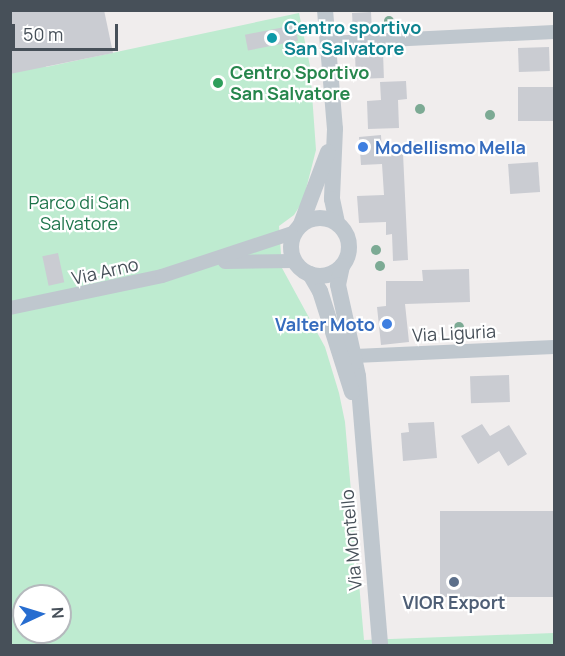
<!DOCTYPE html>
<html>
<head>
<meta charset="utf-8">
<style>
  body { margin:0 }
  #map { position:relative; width:565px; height:656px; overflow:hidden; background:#f0eded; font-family:Manrope,sans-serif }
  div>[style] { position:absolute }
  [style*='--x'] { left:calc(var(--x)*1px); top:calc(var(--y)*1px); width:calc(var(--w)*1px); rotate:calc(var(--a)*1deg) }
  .green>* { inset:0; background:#beebd0 }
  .building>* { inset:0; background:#caccd2; transform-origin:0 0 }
  .minor>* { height:14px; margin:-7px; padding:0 7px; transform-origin:7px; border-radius:7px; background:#bfc7ce }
  .tertiary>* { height:16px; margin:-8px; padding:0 8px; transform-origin:8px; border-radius:8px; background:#bfc7ce }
  .tertiary>.ring { margin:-8px; padding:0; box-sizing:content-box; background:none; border:16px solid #bfc7ce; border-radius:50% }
  .trees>* { width:10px; height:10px; margin:-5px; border-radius:50%; background:#7caa94 }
  .dots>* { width:16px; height:16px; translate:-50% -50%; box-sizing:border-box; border:3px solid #fff; border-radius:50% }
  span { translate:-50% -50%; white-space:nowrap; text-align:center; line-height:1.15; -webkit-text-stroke:4.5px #fff; paint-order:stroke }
  .culture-label { font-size:18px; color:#0d838f; font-weight:700 }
  .left { translate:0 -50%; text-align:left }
  .leisure-label { font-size:18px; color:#27864d; font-weight:700 }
  .shop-label { font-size:18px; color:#366cbe; font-weight:700 }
  .right { translate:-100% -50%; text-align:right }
  .park-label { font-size:18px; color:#1e744b }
  .street-label { font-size:18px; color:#475059 }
  .service-label { font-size:18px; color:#4e5e75; font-weight:700 }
  .frame { position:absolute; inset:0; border:12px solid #475059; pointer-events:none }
  .north { position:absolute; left:12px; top:584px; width:60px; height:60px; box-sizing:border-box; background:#fff; border:2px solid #b5b9bd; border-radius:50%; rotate:86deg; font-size:16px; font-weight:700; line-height:24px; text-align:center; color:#475059 }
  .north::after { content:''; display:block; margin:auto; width:21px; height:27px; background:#276dd0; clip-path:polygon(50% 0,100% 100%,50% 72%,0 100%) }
  .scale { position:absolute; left:12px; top:24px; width:106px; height:27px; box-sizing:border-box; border:3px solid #475059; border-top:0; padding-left:8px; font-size:18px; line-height:21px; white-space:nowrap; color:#475059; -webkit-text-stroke:4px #fff; paint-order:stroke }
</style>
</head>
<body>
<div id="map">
  <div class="green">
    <div style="clip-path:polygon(evenodd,10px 11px,46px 67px,299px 13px,310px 66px,316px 150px,303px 201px,294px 215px,279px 226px,282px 268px,325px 347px,339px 393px,345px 422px,364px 640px,554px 633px,554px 645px,11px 645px,10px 11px,24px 596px,60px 596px,60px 632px,24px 632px,24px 596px)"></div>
  </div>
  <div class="building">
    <div style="clip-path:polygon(10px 10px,104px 10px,113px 53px,10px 74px)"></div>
    <div style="left:371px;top:12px;width:22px;height:19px;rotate:87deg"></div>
    <div style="left:295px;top:25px;width:16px;height:51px;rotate:79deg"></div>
    <div style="left:549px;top:47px;width:24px;height:31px;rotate:88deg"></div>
    <div style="left:383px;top:52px;width:26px;height:28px;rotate:88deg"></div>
    <div style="clip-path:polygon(406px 81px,407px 99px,398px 100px,399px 128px,368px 129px,367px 101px,381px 100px,380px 82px)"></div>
    <div style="left:554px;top:87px;width:34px;height:36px;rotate:90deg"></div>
    <div style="clip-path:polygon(381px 135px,382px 154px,403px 153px,408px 260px,393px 261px,392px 234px,386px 235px,386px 222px,359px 223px,357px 196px,384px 195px,382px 164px,361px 165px,359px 137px)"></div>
    <div style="left:538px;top:162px;width:30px;height:30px;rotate:86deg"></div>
    <div style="left:58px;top:253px;width:30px;height:16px;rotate:78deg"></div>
    <div style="clip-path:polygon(469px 269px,470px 302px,405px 304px,409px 342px,381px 345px,377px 307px,386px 306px,386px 281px,423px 281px,422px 270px)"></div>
    <div style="left:509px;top:375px;width:27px;height:39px;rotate:88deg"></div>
    <div style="clip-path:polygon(434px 422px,437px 458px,403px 461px,401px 433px,409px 432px,408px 423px)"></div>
    <div style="clip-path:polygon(482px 424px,490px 436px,509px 425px,527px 454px,508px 466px,499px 451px,478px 464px,461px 436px)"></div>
    <div style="left:554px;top:511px;width:86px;height:114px;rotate:90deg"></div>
  </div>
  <div class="minor">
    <div style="--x:328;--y:43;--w:226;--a:-2.8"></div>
    <div style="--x:225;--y:262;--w:69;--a:-0.8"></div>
    <div style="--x:10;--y:308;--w:155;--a:-11.9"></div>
    <div style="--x:162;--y:276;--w:140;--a:-18.3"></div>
    <div style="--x:347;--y:349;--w:11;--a:41"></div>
    <div style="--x:355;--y:356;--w:199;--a:-2.6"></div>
  </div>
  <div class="tertiary">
    <div style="--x:325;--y:10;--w:119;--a:85.2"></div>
    <div style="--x:335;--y:129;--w:70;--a:92.5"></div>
    <div style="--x:332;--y:199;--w:25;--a:78"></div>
    <div class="ring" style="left:291px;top:218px;width:42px;height:42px"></div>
    <div style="--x:301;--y:224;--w:77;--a:-69.4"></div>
    <div style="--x:342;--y:266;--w:19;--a:102"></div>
    <div style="--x:338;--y:285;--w:93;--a:77.6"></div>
    <div style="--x:358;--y:376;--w:271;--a:85.3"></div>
    <div style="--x:310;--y:274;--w:20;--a:60"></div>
    <div style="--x:320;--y:291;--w:106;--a:72.4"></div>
  </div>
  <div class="trees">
    <div style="left:389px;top:21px"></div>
    <div style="left:420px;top:109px"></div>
    <div style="left:490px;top:115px"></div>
    <div style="left:376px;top:250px"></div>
    <div style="left:380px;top:266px"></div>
    <div style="left:459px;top:327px"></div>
  </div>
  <div class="dots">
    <div style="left:272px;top:38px;background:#0f9aa8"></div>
    <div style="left:218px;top:83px;background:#2e9e5b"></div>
    <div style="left:363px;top:147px;background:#3f7fe0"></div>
    <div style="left:387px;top:324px;background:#3f7fe0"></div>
    <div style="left:454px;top:582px;background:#5c6f8a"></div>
  </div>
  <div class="culture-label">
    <span class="left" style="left:284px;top:38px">Centro sportivo<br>San Salvatore</span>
  </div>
  <div class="leisure-label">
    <span class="left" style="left:230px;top:83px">Centro Sportivo<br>San Salvatore</span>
  </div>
  <div class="shop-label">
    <span class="left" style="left:375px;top:147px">Modellismo Mella</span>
    <span class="right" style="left:375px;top:324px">Valter Moto</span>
  </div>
  <div class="park-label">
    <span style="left:79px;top:213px">Parco di San<br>Salvatore</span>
  </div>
  <div class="street-label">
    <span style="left:105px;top:271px;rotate:-13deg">Via Arno</span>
    <span style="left:454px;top:333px;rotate:-3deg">Via Liguria</span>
    <span style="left:351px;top:540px;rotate:-95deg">Via Montello</span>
  </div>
  <div class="service-label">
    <span style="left:454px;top:602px">VIOR Export</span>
  </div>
  <div class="frame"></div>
  <div class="north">N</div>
  <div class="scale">50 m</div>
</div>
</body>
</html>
